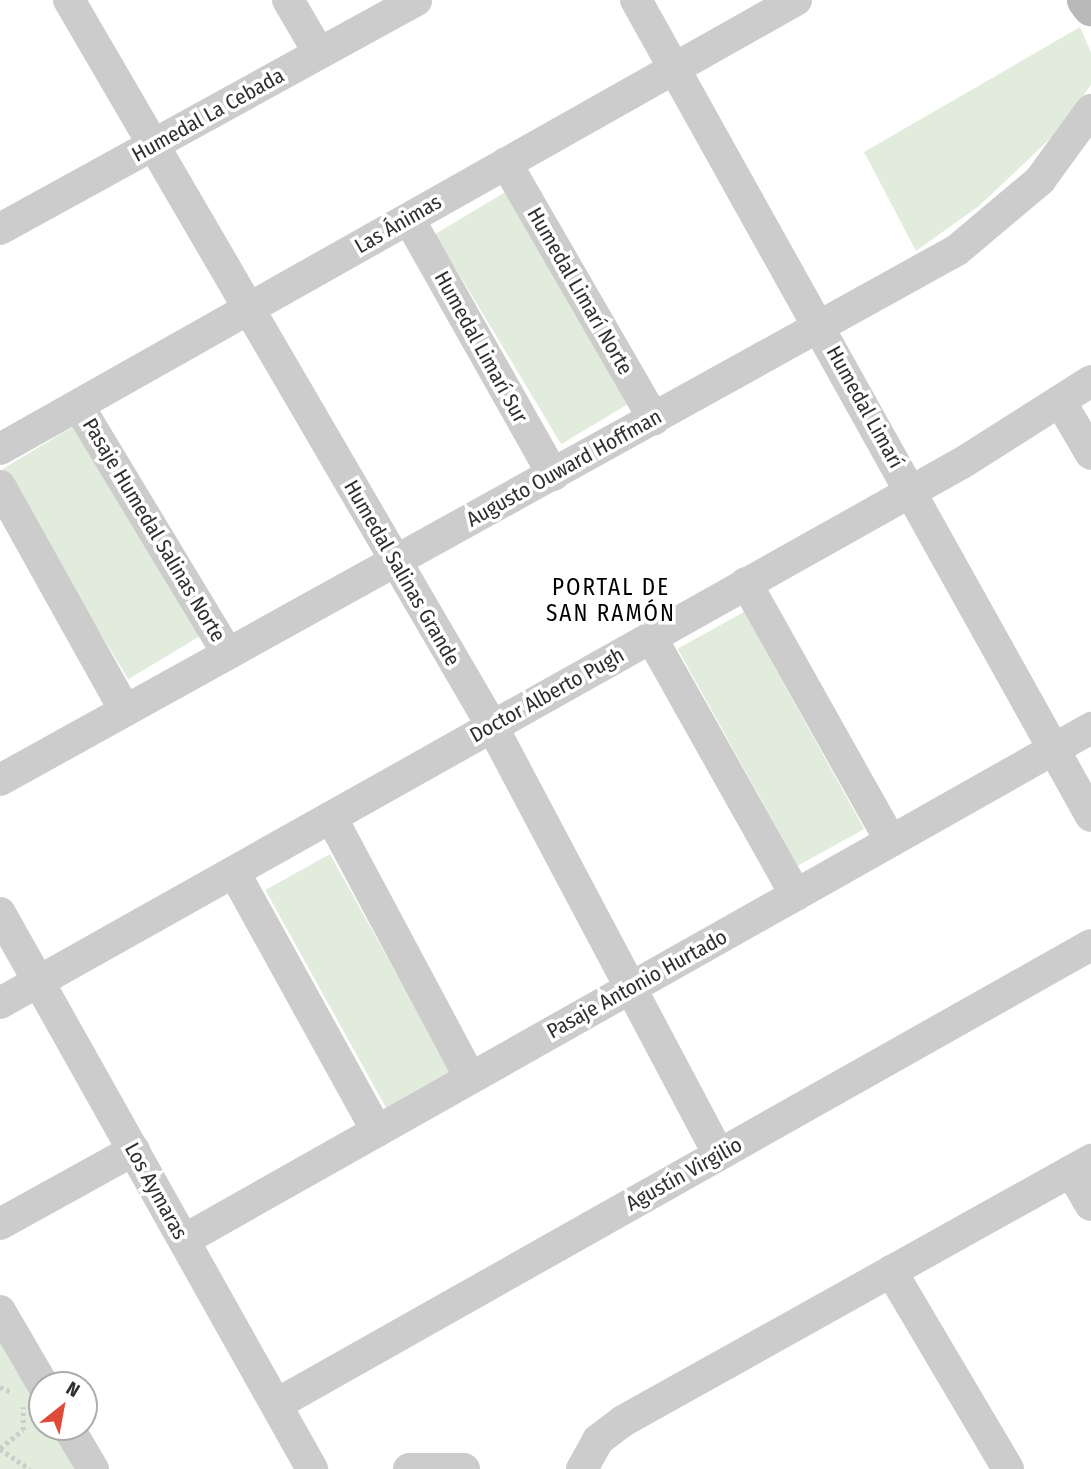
<!DOCTYPE html>
<html>
<head>
<meta charset="utf-8">
<style>
  body { margin:0 }
  #map { position:relative; width:1091px; height:1469px; overflow:hidden; background:#fff; font-family:"Fira Sans Condensed",sans-serif }
  div>[style] { position:absolute }
  [style*='--x'] { left:calc(var(--x)*1px); top:calc(var(--y)*1px); width:calc(var(--w)*1px); rotate:calc(var(--a)*1deg) }
  .green>* { inset:0; background:#e2ecdd; transform-origin:0 0 }
  .path>* { height:4.5px; margin-top:-2.25px; transform-origin:0; background:repeating-linear-gradient(90deg,#ccc 0 3.5px,transparent 0 7px) }
  .minor>* { height:32px; margin:-16px; padding:0 16px; transform-origin:16px; border-radius:16px; background:#ccc }
  .secondary>* { height:38px; margin:-19px; padding:0 19px; transform-origin:19px; border-radius:19px; background:#b9b9b9 }
  span { translate:-50% -50%; white-space:nowrap; text-align:center; line-height:1.15; -webkit-text-stroke:7px #fff; paint-order:stroke }
  .street-label { font-size:21px; color:#2f2f2f }
  .neighbourhood-label { font-size:23px; color:#000; letter-spacing:2px }
  .north { position:absolute; left:28px; top:1371px; width:70px; height:70px; box-sizing:border-box; background:#fff; border:2px solid #acacac; border-radius:50%; rotate:31deg; font-size:19px; font-weight:700; line-height:28px; text-align:center; color:#2f2f2f }
  .north::after { content:''; display:block; margin:auto; width:24px; height:32px; background:#df4b38; clip-path:polygon(50% 0,100% 100%,50% 72%,0 100%) }
</style>
</head>
<body>
<div id="map">
  <div class="green">
    <div style="clip-path:polygon(1080px 27px,1091px 52px,1091px 85px,1052px 137px,979px 206px,916px 251px,864px 152px)"></div>
    <div style="left:507px;top:191px;width:245px;height:84px;rotate:59deg"></div>
    <div style="left:74px;top:426px;width:245px;height:84px;rotate:59deg"></div>
    <div style="left:744px;top:612px;width:248px;height:76px;rotate:61deg"></div>
    <div style="left:330px;top:854px;width:249px;height:74px;rotate:61deg"></div>
    <div style="clip-path:polygon(0 1341px,42px 1408px,42px 1427px,54px 1427px,81px 1469px,0 1469px)"></div>
  </div>
  <div class="path">
    <div style="--x:0;--y:1387;--w:13;--a:23"></div>
    <div style="--x:0;--y:1448;--w:29;--a:-38"></div>
    <div style="--x:23;--y:1430;--w:23;--a:-90"></div>
    <div style="--x:0;--y:1449;--w:36;--a:34"></div>
  </div>
  <div class="minor">
    <div style="--x:69;--y:0;--w:840;--a:59.77"></div>
    <div style="--x:492;--y:726;--w:484;--a:62.1"></div>
    <div style="--x:288;--y:0;--w:61;--a:59.7"></div>
    <div style="--x:636;--y:0;--w:934;--a:60.86"></div>
    <div style="--x:506;--y:163;--w:296;--a:60"></div>
    <div style="--x:409;--y:219;--w:294;--a:60.6"></div>
    <div style="--x:0;--y:229;--w:475;--a:-28.8"></div>
    <div style="--x:1060;--y:401;--w:61;--a:59.7"></div>
    <div style="--x:79;--y:407;--w:288;--a:58.9"></div>
    <div style="--x:0;--y:449;--w:914;--a:-29.43"></div>
    <div style="--x:0;--y:486;--w:257;--a:60.9"></div>
    <div style="--x:746;--y:583;--w:296;--a:60.7"></div>
    <div style="--x:651;--y:637;--w:296;--a:60.7"></div>
    <div style="--x:0;--y:780;--w:1094;--a:-28.98"></div>
    <div style="--x:957;--y:250;--w:109;--a:-40.1"></div>
    <div style="--x:1040;--y:180;--w:87;--a:-53.9"></div>
    <div style="--x:331;--y:817;--w:295;--a:61.9"></div>
    <div style="--x:234;--y:872;--w:296;--a:61.1"></div>
    <div style="--x:0;--y:913;--w:638;--a:60.7"></div>
    <div style="--x:0;--y:1003;--w:1103;--a:-29.31"></div>
    <div style="--x:962;--y:463;--w:153;--a:-32.4"></div>
    <div style="--x:1071;--y:1171;--w:39;--a:60"></div>
    <div style="--x:0;--y:1224;--w:153;--a:-28.9"></div>
    <div style="--x:184;--y:1240;--w:1042;--a:-29.44"></div>
    <div style="--x:891;--y:1271;--w:230;--a:59.4"></div>
    <div style="--x:0;--y:1311;--w:86;--a:59.8"></div>
    <div style="--x:277;--y:1404;--w:934;--a:-29.42"></div>
    <div style="--x:68;--y:1427;--w:49;--a:59.2"></div>
    <div style="--x:409;--y:1469;--w:55;--a:0"></div>
    <div style="--x:582;--y:1469;--w:33;--a:-61"></div>
    <div style="--x:598;--y:1440;--w:31;--a:-37"></div>
    <div style="--x:623;--y:1421;--w:536;--a:-29.15"></div>
  </div>
  <div class="secondary">
    <div style="--x:1086;--y:0;--w:9;--a:54"></div>
  </div>
  <div class="street-label">
    <span style="left:208px;top:115px;rotate:-29deg">Humedal La Cebada</span>
    <span style="left:398px;top:224px;rotate:-30deg">Las Ánimas</span>
    <span style="left:580px;top:291px;rotate:60deg">Humedal Limarí Norte</span>
    <span style="left:481px;top:347px;rotate:61deg">Humedal Limarí Sur</span>
    <span style="left:865px;top:407px;rotate:61deg">Humedal Limarí</span>
    <span style="left:564px;top:468px;rotate:-29deg">Augusto Ouward Hoffman</span>
    <span style="left:154px;top:530px;rotate:59deg">Pasaje Humedal Salinas Norte</span>
    <span style="left:402px;top:573px;rotate:60deg">Humedal Salinas Grande</span>
    <span style="left:547px;top:695px;rotate:-29deg">Doctor Alberto Pugh</span>
    <span style="left:637px;top:984px;rotate:-29deg">Pasaje Antonio Hurtado</span>
    <span style="left:684px;top:1174px;rotate:-29deg">Agustín Virgilio</span>
    <span style="left:156px;top:1191px;rotate:61deg">Los Aymaras</span>
  </div>
  <div class="neighbourhood-label">
    <span style="left:611px;top:600px">PORTAL DE<br>SAN RAMÓN</span>
  </div>
  <div class="north">N</div>
</div>
</body>
</html>
